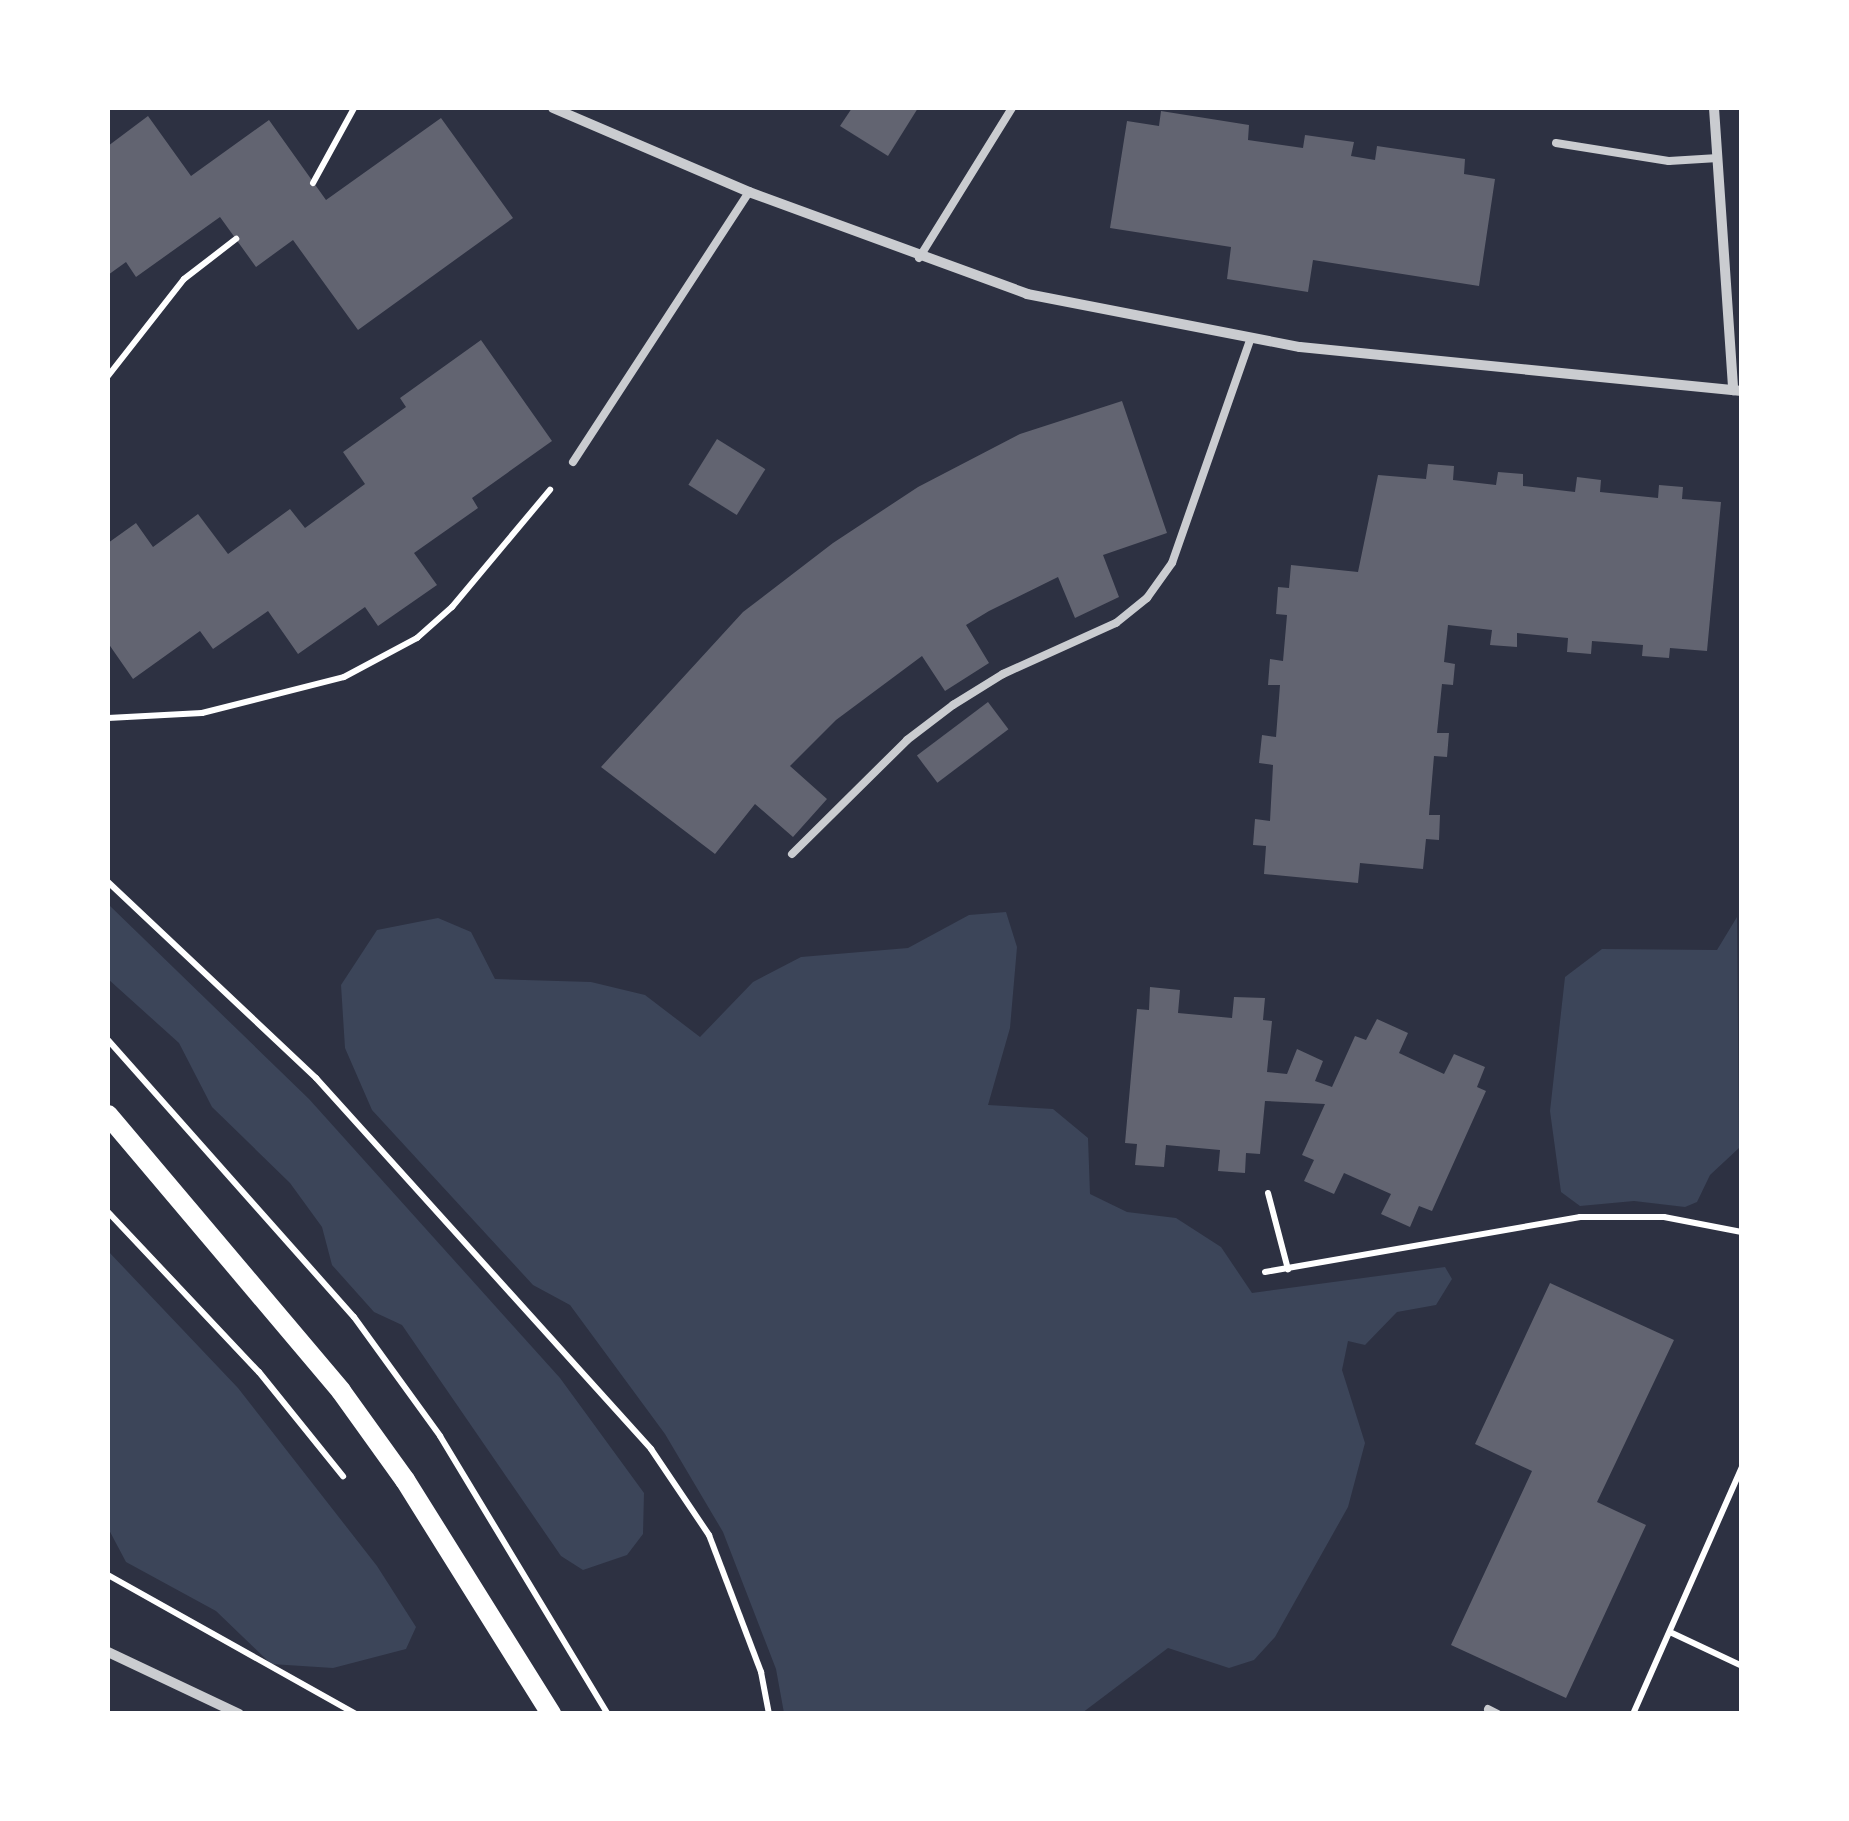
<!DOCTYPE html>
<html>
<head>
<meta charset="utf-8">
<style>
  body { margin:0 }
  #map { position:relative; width:1849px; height:1821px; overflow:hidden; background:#2d3142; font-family:"Titillium Web",sans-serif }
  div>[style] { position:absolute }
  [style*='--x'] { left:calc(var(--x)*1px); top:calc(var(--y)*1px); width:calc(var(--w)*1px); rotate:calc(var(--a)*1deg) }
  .green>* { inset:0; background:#3c4559 }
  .building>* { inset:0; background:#626471; transform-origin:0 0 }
  .path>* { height:6px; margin:-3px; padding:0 3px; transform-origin:3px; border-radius:3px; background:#fff }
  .service>* { height:8px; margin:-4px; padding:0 4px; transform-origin:4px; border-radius:4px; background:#caccd0 }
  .minor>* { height:10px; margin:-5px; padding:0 5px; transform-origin:5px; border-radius:5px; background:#caccd0 }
  .secondary>* { height:20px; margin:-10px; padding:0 10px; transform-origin:10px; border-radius:10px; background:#fff }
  span { translate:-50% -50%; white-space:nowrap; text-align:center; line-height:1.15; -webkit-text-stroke:8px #fff; paint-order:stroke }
  .frame { position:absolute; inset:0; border:110px solid #fff; pointer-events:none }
</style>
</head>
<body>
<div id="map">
  <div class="green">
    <div style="clip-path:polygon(108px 904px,309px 1099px,560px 1378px,644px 1493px,643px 1534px,627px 1555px,583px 1570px,561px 1556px,402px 1325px,374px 1312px,332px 1265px,322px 1227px,290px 1183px,212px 1107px,179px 1043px,108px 979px)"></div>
    <div style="clip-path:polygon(1006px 912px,1017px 947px,1010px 1028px,988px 1105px,1053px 1109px,1088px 1138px,1090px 1194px,1127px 1212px,1176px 1218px,1221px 1247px,1252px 1293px,1445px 1267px,1452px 1279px,1436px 1305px,1397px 1312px,1365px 1345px,1348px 1341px,1342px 1370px,1365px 1443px,1348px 1507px,1275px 1637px,1254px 1660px,1229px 1668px,1168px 1648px,1082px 1713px,784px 1713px,776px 1669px,723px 1532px,665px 1434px,570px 1305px,533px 1285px,372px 1110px,345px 1048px,341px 985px,377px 930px,438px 918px,471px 932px,495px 979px,591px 982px,645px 995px,700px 1037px,753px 982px,801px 957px,908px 948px,969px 915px)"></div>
    <div style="clip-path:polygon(1737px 917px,1739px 1148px,1710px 1175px,1697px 1202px,1685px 1207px,1634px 1201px,1580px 1206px,1561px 1192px,1550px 1111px,1565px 977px,1602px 949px,1717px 950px)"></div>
    <div style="clip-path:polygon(108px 1251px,238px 1388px,377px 1566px,416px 1627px,406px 1649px,333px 1668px,271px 1664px,216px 1611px,126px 1562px,108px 1528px)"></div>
  </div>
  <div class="building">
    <div style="clip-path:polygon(852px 108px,918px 108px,888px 156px,840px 126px)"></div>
    <div style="clip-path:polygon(1161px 111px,1249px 125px,1248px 140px,1303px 148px,1305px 135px,1354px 142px,1351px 156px,1375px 160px,1377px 146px,1465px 159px,1464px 174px,1495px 179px,1479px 286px,1313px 260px,1308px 292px,1227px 279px,1231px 247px,1110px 228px,1127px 121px,1159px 126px)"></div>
    <div style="clip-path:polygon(148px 116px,191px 176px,269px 120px,326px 200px,441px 118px,513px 218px,358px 330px,293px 240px,256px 267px,220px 217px,136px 277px,126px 262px,108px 275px,108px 146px)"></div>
    <div style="clip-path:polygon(481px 340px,552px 441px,472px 498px,478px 508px,414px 553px,437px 585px,378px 626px,365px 607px,298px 654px,268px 611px,213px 649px,200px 631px,133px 679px,108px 643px,108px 543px,136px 523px,153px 547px,198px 514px,228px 554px,290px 509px,305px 528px,365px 484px,343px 452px,406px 407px,400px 398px)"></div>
    <div style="clip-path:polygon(1122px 401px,1167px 533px,1103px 555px,1119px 597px,1075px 618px,1058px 577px,989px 611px,966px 625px,989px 663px,945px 691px,922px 656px,836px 720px,790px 766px,827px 799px,793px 837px,755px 804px,715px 854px,601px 767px,743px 612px,833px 543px,918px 487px,1020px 434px)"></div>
    <div style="left:717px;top:439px;width:57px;height:54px;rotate:32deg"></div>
    <div style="clip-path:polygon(1428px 464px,1454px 466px,1453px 480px,1496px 485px,1498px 472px,1523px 474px,1523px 486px,1575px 492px,1577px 477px,1601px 480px,1600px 492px,1658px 498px,1659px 485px,1683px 487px,1682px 499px,1721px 502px,1707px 651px,1670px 648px,1669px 658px,1642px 656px,1643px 645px,1592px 641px,1591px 654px,1567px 652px,1568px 638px,1517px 633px,1517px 647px,1490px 645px,1492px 630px,1448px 625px,1444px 662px,1455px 664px,1453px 685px,1442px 684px,1437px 733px,1449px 733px,1447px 757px,1434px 756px,1429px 815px,1440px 815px,1439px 840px,1426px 839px,1423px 869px,1360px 863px,1358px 883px,1264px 874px,1266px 846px,1253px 845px,1255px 819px,1270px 821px,1273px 765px,1259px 763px,1262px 735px,1276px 737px,1280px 685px,1268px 685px,1270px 659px,1283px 661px,1287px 615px,1276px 614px,1278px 587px,1289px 588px,1291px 565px,1358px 572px,1378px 475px,1426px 479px)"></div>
    <div style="left:988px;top:702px;width:34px;height:89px;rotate:53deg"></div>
    <div style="clip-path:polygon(1150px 987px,1180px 990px,1178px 1013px,1232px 1018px,1234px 997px,1265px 998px,1263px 1020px,1272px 1021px,1267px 1072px,1287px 1074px,1297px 1049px,1323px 1061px,1315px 1081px,1332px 1087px,1355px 1036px,1366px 1040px,1377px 1019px,1408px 1033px,1399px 1053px,1444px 1074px,1454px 1054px,1485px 1067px,1477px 1087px,1486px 1091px,1432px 1211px,1419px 1206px,1410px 1227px,1381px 1214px,1391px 1194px,1344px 1173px,1334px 1194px,1304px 1181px,1314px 1160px,1302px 1155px,1325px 1104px,1265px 1101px,1260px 1154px,1246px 1153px,1245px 1173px,1218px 1171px,1220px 1150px,1166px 1145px,1164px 1167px,1135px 1165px,1137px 1144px,1125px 1143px,1137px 1009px,1149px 1010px)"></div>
    <div style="clip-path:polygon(1550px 1283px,1674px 1340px,1597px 1502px,1646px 1525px,1566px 1698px,1451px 1645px,1532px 1471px,1475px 1444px)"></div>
  </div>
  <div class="path">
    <div style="--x:313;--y:183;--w:85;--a:-61.3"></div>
    <div style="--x:108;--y:376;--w:123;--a:-51.9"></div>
    <div style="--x:184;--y:279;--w:66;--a:-37.6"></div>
    <div style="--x:108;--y:718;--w:94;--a:-3"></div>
    <div style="--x:202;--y:713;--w:146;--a:-14.2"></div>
    <div style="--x:344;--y:677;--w:83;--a:-28.1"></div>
    <div style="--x:417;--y:638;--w:47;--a:-41.5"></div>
    <div style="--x:452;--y:607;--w:153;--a:-50.1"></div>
    <div style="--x:108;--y:882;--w:286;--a:43.3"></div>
    <div style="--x:316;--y:1078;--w:500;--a:47.9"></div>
    <div style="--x:651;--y:1449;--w:104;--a:56"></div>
    <div style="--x:709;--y:1535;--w:147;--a:69.2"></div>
    <div style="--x:761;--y:1672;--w:43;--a:79.2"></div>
    <div style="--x:108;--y:1040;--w:370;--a:48.4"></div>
    <div style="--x:354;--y:1317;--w:147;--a:54.1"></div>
    <div style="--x:440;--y:1436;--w:325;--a:58.9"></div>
    <div style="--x:1268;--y:1193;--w:79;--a:75.3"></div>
    <div style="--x:108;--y:1212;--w:220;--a:46.7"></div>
    <div style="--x:259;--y:1372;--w:134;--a:51.1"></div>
    <div style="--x:1265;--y:1272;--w:320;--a:-9.9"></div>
    <div style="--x:1580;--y:1217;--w:84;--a:0"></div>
    <div style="--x:1664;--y:1217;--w:79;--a:10.9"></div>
    <div style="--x:108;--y:1575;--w:284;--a:29.3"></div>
    <div style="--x:1672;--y:1633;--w:77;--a:25.2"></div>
    <div style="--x:1633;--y:1714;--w:270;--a:-66.2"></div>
  </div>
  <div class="service">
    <div style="--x:1556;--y:143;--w:114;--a:9.1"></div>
    <div style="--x:1669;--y:161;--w:49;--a:-3.5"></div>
    <div style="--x:919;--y:258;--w:176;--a:-58.2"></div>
    <div style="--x:573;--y:462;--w:322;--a:-56.9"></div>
    <div style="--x:792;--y:854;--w:162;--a:-44.7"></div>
    <div style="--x:907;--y:740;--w:58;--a:-37.3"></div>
    <div style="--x:953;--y:705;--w:59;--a:-31.8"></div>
    <div style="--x:1003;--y:674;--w:124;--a:-24.3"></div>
    <div style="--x:1116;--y:623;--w:40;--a:-39"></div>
    <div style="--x:1147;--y:598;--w:43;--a:-54.5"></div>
    <div style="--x:1172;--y:563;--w:238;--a:-70.7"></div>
    <div style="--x:1488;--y:1709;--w:11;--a:27"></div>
  </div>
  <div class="minor">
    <div style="--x:553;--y:108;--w:213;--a:23.2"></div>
    <div style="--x:749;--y:192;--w:296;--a:20.1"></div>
    <div style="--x:1027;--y:294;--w:278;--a:11"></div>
    <div style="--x:1300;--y:347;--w:444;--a:5.7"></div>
    <div style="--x:1714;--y:108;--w:283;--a:86.1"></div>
    <div style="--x:108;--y:1652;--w:145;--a:25.3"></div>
  </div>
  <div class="secondary">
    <div style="--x:108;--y:1115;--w:361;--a:49.8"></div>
    <div style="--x:341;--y:1391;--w:110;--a:54.3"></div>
    <div style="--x:405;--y:1480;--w:276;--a:58"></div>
  </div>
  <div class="frame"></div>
</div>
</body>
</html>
